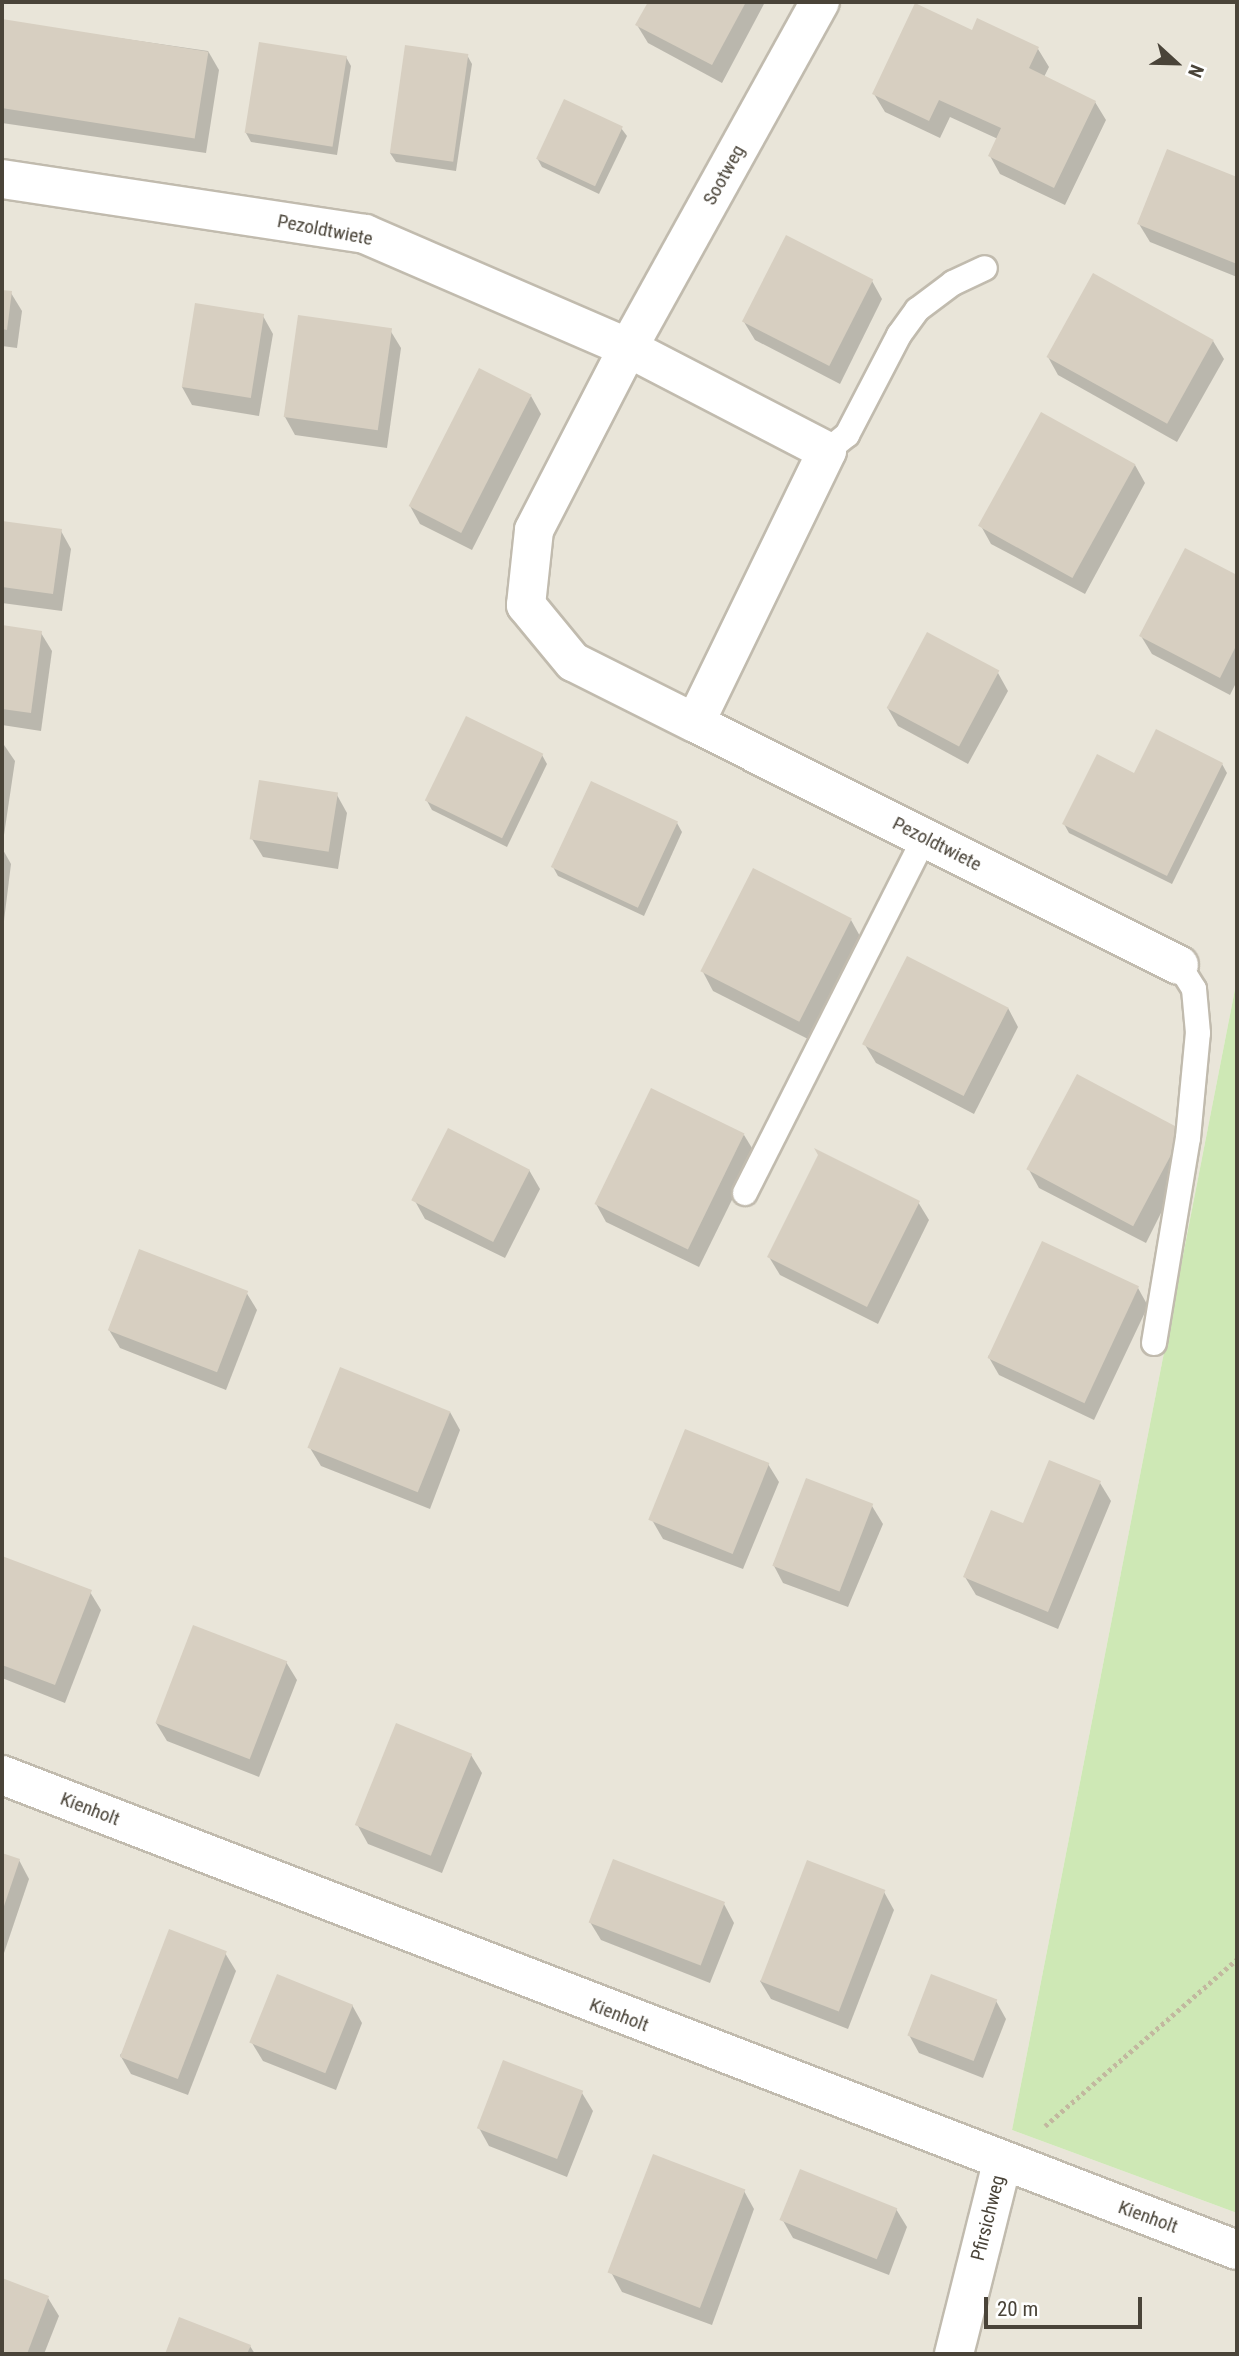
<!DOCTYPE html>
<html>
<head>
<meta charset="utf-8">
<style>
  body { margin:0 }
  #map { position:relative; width:1239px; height:2356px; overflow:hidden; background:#f5f3eb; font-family:"Roboto Condensed",sans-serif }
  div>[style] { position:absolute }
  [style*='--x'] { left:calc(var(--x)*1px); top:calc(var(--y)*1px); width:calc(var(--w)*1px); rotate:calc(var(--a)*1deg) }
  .residential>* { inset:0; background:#e9e5d9 }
  .green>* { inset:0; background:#cee8b5 }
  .shadow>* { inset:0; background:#0003 }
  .building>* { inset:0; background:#d7cfc1; transform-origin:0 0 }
  .path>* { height:4.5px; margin-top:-2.25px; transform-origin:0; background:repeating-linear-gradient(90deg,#c2b89f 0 3.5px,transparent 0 7px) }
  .roads { filter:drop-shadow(2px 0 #c1bbae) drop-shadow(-2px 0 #c1bbae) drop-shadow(0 2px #c1bbae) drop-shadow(0 -2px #c1bbae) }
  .service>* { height:24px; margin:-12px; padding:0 12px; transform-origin:12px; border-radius:12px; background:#fff }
  .minor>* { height:38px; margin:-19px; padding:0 19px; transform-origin:19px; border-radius:19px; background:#fff }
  span { translate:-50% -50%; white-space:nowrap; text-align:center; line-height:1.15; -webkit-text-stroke:7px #fff; paint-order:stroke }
  .street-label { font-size:19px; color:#4a4439 }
  .frame { position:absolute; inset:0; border:4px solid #4a4439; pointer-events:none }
  .north { position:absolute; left:1141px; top:28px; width:70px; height:70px; -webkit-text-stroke:5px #fff; paint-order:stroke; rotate:112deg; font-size:19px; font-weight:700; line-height:28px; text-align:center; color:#4a4439 }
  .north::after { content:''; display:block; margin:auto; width:24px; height:32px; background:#4a4439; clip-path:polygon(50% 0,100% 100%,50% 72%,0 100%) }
  .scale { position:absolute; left:984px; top:2297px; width:158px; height:32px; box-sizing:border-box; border:4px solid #4a4439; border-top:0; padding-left:9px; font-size:21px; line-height:24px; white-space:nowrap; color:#4a4439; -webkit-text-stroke:5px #fff; paint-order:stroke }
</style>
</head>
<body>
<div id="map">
  <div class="residential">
    <div style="clip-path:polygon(2px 2px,1237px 2px,1237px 979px,1012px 2130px,1237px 2213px,1237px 2354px,2px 2354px)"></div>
  </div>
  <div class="green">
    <div style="clip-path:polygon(1237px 979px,1237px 2213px,1012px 2130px)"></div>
  </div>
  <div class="shadow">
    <div style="clip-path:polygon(650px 2px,765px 2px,722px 83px,648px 43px,637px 25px)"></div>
    <div style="clip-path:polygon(2px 21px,208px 51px,219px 70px,206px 153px,2px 123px)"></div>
    <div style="clip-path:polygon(978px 21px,1038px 49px,1049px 67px,1044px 77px,1095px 102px,1106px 120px,1065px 205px,1000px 174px,990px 156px,998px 139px,950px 117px,940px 138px,885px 112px,874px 94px,973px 32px)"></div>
    <div style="clip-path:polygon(467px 55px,472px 64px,456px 171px,396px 162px,390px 153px)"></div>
    <div style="clip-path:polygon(346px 57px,351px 66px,337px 155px,251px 142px,246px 133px)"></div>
    <div style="clip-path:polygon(621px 128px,627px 136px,599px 194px,542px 167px,537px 158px)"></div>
    <div style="clip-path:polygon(1168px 151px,1237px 179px,1237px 277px,1150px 242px,1139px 224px)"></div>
    <div style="clip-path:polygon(872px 281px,882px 299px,840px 384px,755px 340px,744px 322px)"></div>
    <div style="clip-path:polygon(2px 292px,11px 293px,22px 311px,17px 348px,2px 346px)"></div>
    <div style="clip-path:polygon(263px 316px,273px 334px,259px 416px,192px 405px,182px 387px)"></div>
    <div style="clip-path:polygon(390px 330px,401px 348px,387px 448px,295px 435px,285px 417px)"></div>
    <div style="clip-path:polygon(1213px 341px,1224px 359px,1177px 442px,1058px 375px,1048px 357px)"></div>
    <div style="clip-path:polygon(531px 396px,541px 414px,472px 550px,420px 524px,410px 506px)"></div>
    <div style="clip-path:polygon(1135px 465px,1145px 483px,1085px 594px,991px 544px,981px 526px)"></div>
    <div style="clip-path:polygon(2px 523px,61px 531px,71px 549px,62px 611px,2px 603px)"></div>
    <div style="clip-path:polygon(1186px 550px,1237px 577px,1237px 681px,1230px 695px,1152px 654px,1141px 636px)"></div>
    <div style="clip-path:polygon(2px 627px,41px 633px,52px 651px,41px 731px,2px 725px)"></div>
    <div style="clip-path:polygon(998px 673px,1008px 691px,968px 764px,898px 726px,887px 707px)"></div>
    <div style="clip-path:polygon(2px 742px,15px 761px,4px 835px,2px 835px)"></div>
    <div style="clip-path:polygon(542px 755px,547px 764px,507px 847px,432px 810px,427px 801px)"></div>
    <div style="clip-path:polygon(1222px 764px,1227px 773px,1172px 884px,1069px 833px,1064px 824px)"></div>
    <div style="clip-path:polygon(337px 795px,347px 813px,338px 869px,263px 857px,252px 839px)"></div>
    <div style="clip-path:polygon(677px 823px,682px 832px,644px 916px,558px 876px,553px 867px)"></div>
    <div style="clip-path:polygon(2px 848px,11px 864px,2px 937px)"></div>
    <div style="clip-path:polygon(851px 920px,861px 938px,808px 1039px,713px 991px,703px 972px)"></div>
    <div style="clip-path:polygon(1008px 1008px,1018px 1027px,974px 1114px,876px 1063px,865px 1045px)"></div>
    <div style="clip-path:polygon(1182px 1131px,1193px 1149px,1146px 1243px,1039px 1188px,1029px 1170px)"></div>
    <div style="clip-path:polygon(744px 1135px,755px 1153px,699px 1267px,606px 1222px,596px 1204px)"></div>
    <div style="clip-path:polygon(529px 1170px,540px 1189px,505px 1258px,425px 1219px,415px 1201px)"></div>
    <div style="clip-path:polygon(918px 1202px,929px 1220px,878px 1324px,780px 1275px,769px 1257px)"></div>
    <div style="clip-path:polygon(1138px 1288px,1148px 1306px,1094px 1420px,999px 1375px,988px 1356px)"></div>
    <div style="clip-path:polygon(246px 1292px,257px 1310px,226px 1390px,120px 1348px,109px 1330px)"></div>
    <div style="clip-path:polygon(450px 1412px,460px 1430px,430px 1509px,321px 1466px,310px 1448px)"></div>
    <div style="clip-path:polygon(768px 1464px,779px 1482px,743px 1569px,663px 1539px,652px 1520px)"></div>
    <div style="clip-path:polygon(1100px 1483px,1111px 1501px,1058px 1629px,976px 1595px,965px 1577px)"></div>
    <div style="clip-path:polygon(872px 1506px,883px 1524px,848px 1607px,783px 1583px,773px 1564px)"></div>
    <div style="clip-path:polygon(2px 1558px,90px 1592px,101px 1610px,65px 1703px,2px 1678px)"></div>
    <div style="clip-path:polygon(286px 1662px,297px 1680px,259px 1777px,167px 1741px,156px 1723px)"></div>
    <div style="clip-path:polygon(471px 1755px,482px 1773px,442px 1873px,368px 1844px,358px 1826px)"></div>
    <div style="clip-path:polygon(2px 1855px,19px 1860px,29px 1879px,2px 1959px)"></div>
    <div style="clip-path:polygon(884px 1892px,894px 1910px,848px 2029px,771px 1999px,760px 1981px)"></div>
    <div style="clip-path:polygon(724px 1904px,734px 1923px,710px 1983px,601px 1940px,590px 1922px)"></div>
    <div style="clip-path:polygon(225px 1953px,236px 1971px,188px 2095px,131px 2074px,120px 2055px)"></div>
    <div style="clip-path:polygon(996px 2001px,1006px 2019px,983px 2078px,919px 2053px,909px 2035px)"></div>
    <div style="clip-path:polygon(352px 2005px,362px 2023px,336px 2090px,263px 2061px,252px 2043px)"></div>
    <div style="clip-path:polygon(582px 2093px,593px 2111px,567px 2177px,489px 2146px,479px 2128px)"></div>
    <div style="clip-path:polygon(744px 2191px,754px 2209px,712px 2325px,622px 2292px,612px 2274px)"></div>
    <div style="clip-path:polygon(896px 2209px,907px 2227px,889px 2275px,793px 2238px,782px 2219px)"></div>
    <div style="clip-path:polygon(2px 2280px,48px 2298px,59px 2316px,44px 2354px,2px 2354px)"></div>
    <div style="clip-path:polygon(180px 2319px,250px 2346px,255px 2354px,167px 2354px)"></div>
  </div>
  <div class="building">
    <div style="clip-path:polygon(648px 2px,746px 2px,712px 65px,635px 25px)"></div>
    <div style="clip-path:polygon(915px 3px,972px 30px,977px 18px,1039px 47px,1029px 68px,1096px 101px,1054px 188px,988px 156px,1001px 128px,939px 100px,929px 121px,872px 94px)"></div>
    <div style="left:2px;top:19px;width:209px;height:88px;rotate:9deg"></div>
    <div style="left:259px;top:42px;width:89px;height:92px;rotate:9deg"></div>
    <div style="left:405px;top:45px;width:64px;height:109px;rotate:8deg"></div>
    <div style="left:564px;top:99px;width:65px;height:66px;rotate:25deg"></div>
    <div style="clip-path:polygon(1167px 149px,1237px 177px,1237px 264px,1137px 224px)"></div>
    <div style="left:786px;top:235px;width:98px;height:97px;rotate:27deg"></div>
    <div style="left:1093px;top:273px;width:138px;height:96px;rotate:29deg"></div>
    <div style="clip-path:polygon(2px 290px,12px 291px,7px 330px,2px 329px)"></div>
    <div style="left:195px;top:303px;width:70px;height:85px;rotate:9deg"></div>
    <div style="left:298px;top:315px;width:95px;height:103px;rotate:8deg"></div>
    <div style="left:479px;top:368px;width:59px;height:155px;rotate:27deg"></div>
    <div style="left:1041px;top:412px;width:108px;height:130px;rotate:29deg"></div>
    <div style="clip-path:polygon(2px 521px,62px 529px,53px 594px,2px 587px)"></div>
    <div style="clip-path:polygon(1185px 548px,1237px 575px,1237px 644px,1220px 678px,1139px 636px)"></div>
    <div style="clip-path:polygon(2px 625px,42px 631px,31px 713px,2px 709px)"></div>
    <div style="left:927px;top:632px;width:82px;height:86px;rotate:28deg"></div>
    <div style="left:466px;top:716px;width:86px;height:94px;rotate:26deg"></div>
    <div style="clip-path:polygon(1156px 729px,1223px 763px,1167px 876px,1062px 824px,1097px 754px,1134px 773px)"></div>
    <div style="left:259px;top:780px;width:80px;height:60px;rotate:9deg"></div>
    <div style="left:591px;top:781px;width:96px;height:95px;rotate:25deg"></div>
    <div style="left:753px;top:868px;width:111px;height:116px;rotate:27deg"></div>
    <div style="left:907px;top:956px;width:114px;height:99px;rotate:27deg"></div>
    <div style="left:1077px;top:1074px;width:121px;height:108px;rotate:28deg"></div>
    <div style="left:651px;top:1088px;width:104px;height:129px;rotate:26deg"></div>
    <div style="left:448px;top:1128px;width:92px;height:81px;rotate:27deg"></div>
    <div style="clip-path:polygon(814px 1148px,920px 1201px,867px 1307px,767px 1257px,818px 1155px)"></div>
    <div style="left:1042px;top:1241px;width:107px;height:129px;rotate:25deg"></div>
    <div style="left:139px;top:1249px;width:117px;height:87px;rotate:21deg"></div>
    <div style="left:340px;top:1367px;width:119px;height:87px;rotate:22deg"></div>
    <div style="left:685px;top:1429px;width:91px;height:98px;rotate:22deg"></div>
    <div style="clip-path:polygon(1049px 1460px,1101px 1481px,1048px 1612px,963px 1577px,991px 1510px,1023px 1523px)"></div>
    <div style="left:806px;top:1478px;width:72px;height:94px;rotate:21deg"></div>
    <div style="clip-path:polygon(2px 1556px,92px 1590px,55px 1685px,2px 1665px)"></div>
    <div style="left:193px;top:1625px;width:101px;height:105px;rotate:21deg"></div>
    <div style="left:396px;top:1723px;width:82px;height:110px;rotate:22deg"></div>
    <div style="clip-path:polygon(2px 1853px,20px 1859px,2px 1912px)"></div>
    <div style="left:613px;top:1859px;width:120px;height:68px;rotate:21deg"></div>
    <div style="left:807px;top:1860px;width:84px;height:130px;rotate:21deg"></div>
    <div style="left:169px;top:1929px;width:62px;height:137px;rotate:21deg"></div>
    <div style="left:277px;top:1974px;width:82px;height:74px;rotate:22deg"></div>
    <div style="left:931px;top:1974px;width:71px;height:66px;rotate:21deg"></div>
    <div style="left:503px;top:2060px;width:86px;height:73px;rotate:21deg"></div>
    <div style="left:653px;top:2154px;width:99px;height:127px;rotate:21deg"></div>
    <div style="left:800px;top:2169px;width:105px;height:55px;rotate:22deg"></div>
    <div style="clip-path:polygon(2px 2278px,49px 2296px,27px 2354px,2px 2354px)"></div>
    <div style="clip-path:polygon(179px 2317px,251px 2345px,247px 2354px,165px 2354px)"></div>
  </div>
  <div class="path">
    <div style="--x:1045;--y:2126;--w:254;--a:-41"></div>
  </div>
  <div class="roads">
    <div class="service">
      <div style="--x:827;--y:451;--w:26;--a:-39"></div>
      <div style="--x:847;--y:435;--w:113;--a:-62.5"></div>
      <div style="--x:899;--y:335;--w:31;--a:-54"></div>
      <div style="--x:917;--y:310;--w:45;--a:-36.9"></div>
      <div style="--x:953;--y:283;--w:35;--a:-25"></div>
      <div style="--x:745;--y:1193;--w:398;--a:-63.2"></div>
      <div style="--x:1154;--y:1343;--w:208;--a:-80.6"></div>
      <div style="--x:1188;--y:1138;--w:105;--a:-84.6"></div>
      <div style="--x:1198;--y:1033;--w:44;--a:-95.2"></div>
      <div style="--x:1194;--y:989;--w:28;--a:-122"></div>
    </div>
    <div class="minor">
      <div style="--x:2;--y:179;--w:367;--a:8.6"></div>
      <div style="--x:365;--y:234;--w:287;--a:23.4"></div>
      <div style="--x:628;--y:348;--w:224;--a:27.4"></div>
      <div style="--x:827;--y:451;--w:302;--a:115.9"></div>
      <div style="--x:695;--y:723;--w:136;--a:-153.4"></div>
      <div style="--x:573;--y:662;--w:74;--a:-129.5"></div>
      <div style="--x:526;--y:605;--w:75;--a:-83.9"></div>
      <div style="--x:534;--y:530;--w:205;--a:-62.7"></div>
      <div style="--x:628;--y:348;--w:396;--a:-61"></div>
      <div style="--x:695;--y:723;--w:541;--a:26.57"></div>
      <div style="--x:2;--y:1775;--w:1323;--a:21.04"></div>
      <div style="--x:954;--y:2354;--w:197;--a:-75.9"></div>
    </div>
  </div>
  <div class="street-label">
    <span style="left:724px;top:175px;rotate:-61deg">Sootweg</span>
    <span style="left:325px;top:230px;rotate:11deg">Pezoldtwiete</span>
    <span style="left:937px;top:844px;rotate:27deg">Pezoldtwiete</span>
    <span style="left:90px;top:1809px;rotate:21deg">Kienholt</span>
    <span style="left:619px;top:2015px;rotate:21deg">Kienholt</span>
    <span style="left:1148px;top:2217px;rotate:20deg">Kienholt</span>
    <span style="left:988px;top:2218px;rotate:-76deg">Pfirsichweg</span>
  </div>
  <div class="frame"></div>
  <div class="north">N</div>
  <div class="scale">20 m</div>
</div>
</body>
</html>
